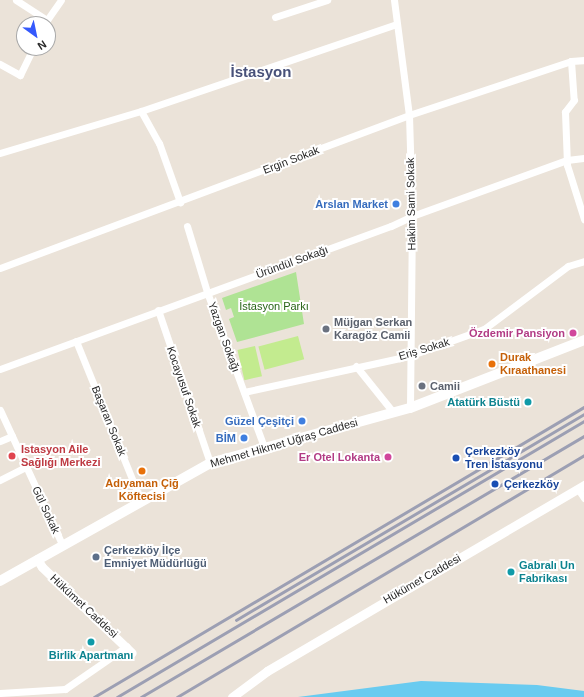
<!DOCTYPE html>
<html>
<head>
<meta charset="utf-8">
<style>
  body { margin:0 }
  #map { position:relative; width:584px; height:697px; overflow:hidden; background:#ebe3d9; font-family:Arial,sans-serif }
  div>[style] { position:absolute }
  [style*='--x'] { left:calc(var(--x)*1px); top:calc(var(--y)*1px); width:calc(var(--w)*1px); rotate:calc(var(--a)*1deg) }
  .green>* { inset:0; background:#afe394 }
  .pitch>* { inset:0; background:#c3eb8f; transform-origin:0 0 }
  .water>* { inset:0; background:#69cbf0 }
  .minor>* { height:7px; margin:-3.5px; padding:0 3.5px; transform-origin:3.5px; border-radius:3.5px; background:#fff }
  .tertiary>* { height:9px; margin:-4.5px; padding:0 4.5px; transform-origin:4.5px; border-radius:4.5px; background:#fff }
  .secondary>* { height:10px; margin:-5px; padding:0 5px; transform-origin:5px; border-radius:5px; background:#fff }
  .rail>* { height:2.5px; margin:-1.25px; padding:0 1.25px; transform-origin:1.25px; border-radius:1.25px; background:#9c9fb3 }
  .dots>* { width:11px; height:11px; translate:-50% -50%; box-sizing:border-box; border:2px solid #fff; border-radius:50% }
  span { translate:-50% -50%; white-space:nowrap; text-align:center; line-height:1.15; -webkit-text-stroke:4px #fff; paint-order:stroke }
  .street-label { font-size:11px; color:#282828 }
  .shop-label { font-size:11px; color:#366cbe; font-weight:700 }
  .right { translate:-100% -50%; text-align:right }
  .park-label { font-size:11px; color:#286518 }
  .worship-label { font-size:11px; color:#5b616d; font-weight:700 }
  .left { translate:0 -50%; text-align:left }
  .hotel-label { font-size:11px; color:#b23c85; font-weight:700 }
  .food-label { font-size:11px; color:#c56008; font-weight:700 }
  .culture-label { font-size:11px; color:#0d838f; font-weight:700 }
  .health-label { font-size:11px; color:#be3a42; font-weight:700 }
  .transit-label { font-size:11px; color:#164399; font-weight:700 }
  .service-label { font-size:11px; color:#4e5e75; font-weight:700 }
  .district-label { font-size:15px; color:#485179; font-weight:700 }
  .north { position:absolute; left:16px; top:16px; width:40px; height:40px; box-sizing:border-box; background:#fff; border:1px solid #a9a9a9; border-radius:50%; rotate:147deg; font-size:11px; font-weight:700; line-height:16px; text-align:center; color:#282828 }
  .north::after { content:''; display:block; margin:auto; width:14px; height:18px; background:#3559fc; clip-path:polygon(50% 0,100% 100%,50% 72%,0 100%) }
</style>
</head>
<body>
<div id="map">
  <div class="green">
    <div style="clip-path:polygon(296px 272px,304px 324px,237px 342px,229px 319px,234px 317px,231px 308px,226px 310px,222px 298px)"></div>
  </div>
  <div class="pitch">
    <div style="left:298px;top:336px;width:24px;height:41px;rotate:75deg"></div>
    <div style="left:255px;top:346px;width:31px;height:18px;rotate:77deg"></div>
  </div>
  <div class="water">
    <div style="clip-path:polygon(421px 681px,537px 685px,584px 691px,584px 697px,298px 697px)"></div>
  </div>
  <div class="minor">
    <div style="--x:16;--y:0;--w:37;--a:33"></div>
    <div style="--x:47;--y:20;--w:24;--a:-55"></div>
    <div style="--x:394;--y:0;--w:116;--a:82.6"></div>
    <div style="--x:409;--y:115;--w:101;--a:88.3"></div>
    <div style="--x:412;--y:216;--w:192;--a:90.6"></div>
    <div style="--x:275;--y:17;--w:55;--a:-18.1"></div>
    <div style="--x:571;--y:61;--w:39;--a:86"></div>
    <div style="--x:574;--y:100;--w:15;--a:127"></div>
    <div style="--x:565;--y:112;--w:53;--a:87.8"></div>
    <div style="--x:567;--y:165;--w:57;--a:72.5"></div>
    <div style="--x:0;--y:64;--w:23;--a:29"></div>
    <div style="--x:20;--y:75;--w:30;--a:-64"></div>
    <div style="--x:141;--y:111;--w:37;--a:61"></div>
    <div style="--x:159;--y:143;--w:63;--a:70.4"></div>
    <div style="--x:0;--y:153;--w:147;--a:-16.6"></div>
    <div style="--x:141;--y:111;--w:270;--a:-18.8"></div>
    <div style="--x:187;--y:226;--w:69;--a:73.1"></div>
    <div style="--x:207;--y:292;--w:165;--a:69.8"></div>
    <div style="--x:0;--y:268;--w:437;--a:-20.5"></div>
    <div style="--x:409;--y:115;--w:171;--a:-18.4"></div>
    <div style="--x:571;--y:61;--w:13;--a:-4"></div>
    <div style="--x:158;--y:310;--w:162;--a:71.2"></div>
    <div style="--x:76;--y:341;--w:173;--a:67.9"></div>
    <div style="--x:356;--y:366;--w:59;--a:51.2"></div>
    <div style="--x:0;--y:369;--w:416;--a:-20.1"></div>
    <div style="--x:391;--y:226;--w:23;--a:-25"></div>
    <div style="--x:412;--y:216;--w:165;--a:-19.9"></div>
    <div style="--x:567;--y:160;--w:17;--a:-7"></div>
    <div style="--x:244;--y:392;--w:169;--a:-12.3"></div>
    <div style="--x:409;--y:356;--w:80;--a:-19.8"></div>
    <div style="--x:484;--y:329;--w:105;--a:-36.9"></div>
    <div style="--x:568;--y:266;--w:17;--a:-17"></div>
    <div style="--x:0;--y:410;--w:148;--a:65.2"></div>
    <div style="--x:0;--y:441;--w:13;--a:-23"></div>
    <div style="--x:0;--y:480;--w:29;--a:-27"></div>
    <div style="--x:578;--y:489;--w:11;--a:56"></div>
    <div style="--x:0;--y:693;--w:65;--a:-3.5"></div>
    <div style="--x:65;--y:689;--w:75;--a:-34.7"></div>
  </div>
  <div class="tertiary">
    <div style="--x:37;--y:559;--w:9;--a:58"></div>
    <div style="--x:42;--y:567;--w:124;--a:43.7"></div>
    <div style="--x:232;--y:697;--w:44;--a:-36.6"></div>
    <div style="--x:267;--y:671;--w:368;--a:-30.4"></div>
  </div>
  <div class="secondary">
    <div style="--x:0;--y:581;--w:241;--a:-29.3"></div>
    <div style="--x:210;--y:463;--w:207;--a:-15.4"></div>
    <div style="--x:410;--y:408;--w:187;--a:-21.3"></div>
  </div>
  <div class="rail">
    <div style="--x:236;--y:620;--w:404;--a:-30.6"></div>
    <div style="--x:94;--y:697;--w:569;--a:-30.62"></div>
    <div style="--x:117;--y:697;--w:542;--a:-30.58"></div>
    <div style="--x:141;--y:697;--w:514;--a:-30.51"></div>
    <div style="--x:177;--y:697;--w:474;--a:-30.7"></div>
  </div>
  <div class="dots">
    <div style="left:396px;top:204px;background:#3f7fe0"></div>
    <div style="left:326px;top:329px;background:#6b7280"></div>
    <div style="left:573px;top:333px;background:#d1479c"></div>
    <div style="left:492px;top:364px;background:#e8710a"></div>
    <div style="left:422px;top:386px;background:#6b7280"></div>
    <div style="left:528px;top:402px;background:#0f9aa8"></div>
    <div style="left:302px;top:421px;background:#3f7fe0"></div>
    <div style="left:244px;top:438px;background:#3f7fe0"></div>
    <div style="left:12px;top:456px;background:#e0444e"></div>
    <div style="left:388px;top:457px;background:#d1479c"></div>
    <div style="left:456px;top:458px;background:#1a4fb4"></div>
    <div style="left:142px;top:471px;background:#e8710a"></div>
    <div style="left:495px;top:484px;background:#1a4fb4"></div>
    <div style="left:96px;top:557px;background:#5c6f8a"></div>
    <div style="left:511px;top:572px;background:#0f9aa8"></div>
    <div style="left:91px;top:642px;background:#0f9aa8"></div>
  </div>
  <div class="street-label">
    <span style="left:291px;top:160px;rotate:-21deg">Ergin Sokak</span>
    <span style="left:411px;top:204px;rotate:-91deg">Hakim Sami Sokak</span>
    <span style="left:292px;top:262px;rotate:-20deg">Üründül Sokağı</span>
    <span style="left:224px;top:337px;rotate:70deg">Yazgan Sokağı</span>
    <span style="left:424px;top:349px;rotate:-17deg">Eriş Sokak</span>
    <span style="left:184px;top:387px;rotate:71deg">Kocayusuf Sokak</span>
    <span style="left:109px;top:421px;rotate:68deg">Başaran Sokak</span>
    <span style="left:284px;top:443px;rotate:-16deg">Mehmet Hikmet Uğraş Caddesi</span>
    <span style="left:46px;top:510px;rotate:65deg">Gül Sokak</span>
    <span style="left:422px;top:579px;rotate:-30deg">Hükümet Caddesi</span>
    <span style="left:84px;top:606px;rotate:43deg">Hükümet Caddesi</span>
  </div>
  <div class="shop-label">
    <span class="right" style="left:388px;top:204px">Arslan Market</span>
    <span class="right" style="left:294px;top:421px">Güzel Çeşitçi</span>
    <span class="right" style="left:236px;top:438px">BİM</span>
  </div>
  <div class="park-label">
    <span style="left:274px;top:306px">İstasyon Parkı</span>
  </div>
  <div class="worship-label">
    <span class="left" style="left:334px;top:329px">Müjgan Serkan<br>Karagöz Camii</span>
    <span class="left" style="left:430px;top:386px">Camii</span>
  </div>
  <div class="hotel-label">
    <span class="right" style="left:565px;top:333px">Özdemir Pansiyon</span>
    <span class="right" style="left:380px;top:457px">Er Otel Lokanta</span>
  </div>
  <div class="food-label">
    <span class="left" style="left:500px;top:364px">Durak<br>Kıraathanesi</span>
    <span style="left:142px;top:490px">Adıyaman Çiğ<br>Köftecisi</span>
  </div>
  <div class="culture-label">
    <span class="right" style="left:520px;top:402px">Atatürk Büstü</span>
    <span class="left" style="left:519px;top:572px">Gabralı Un<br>Fabrikası</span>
    <span style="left:91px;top:655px">Birlik Apartmanı</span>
  </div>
  <div class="health-label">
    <span class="left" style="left:21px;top:456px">Istasyon Aile<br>Sağlığı Merkezi</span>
  </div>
  <div class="transit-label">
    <span class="left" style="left:465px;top:458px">Çerkezköy<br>Tren İstasyonu</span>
    <span class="left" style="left:504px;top:484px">Çerkezköy</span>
  </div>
  <div class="service-label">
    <span class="left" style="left:104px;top:557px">Çerkezköy İlçe<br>Emniyet Müdürlüğü</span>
  </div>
  <div class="district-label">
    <span style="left:261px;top:72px">İstasyon</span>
  </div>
  <div class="north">N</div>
</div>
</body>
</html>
